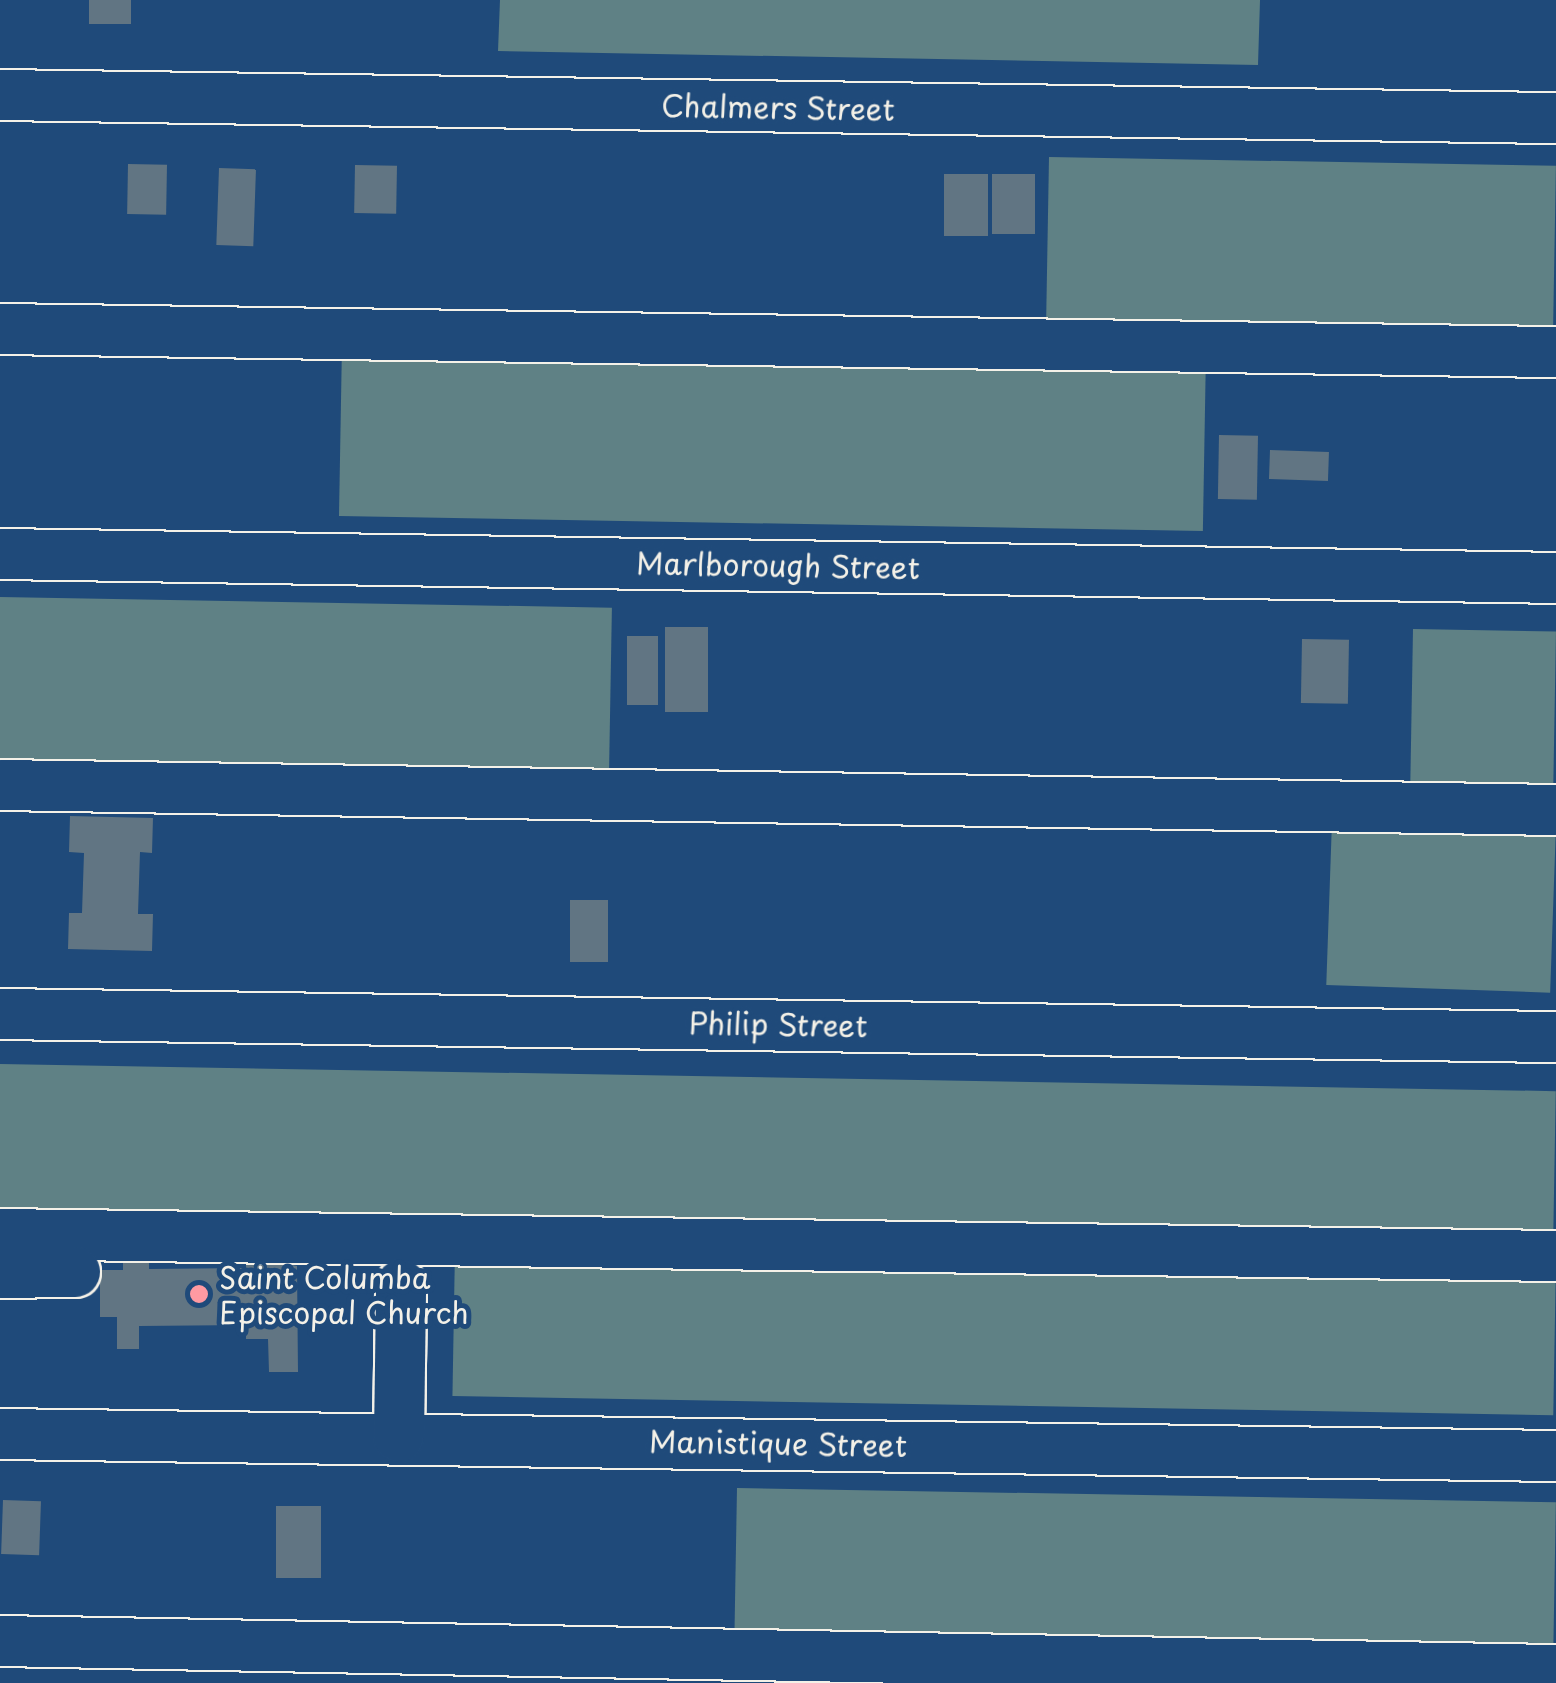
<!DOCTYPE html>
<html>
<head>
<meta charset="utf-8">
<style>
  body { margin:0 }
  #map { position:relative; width:1556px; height:1683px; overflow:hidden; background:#1f4a7a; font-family:"Playpen Sans",sans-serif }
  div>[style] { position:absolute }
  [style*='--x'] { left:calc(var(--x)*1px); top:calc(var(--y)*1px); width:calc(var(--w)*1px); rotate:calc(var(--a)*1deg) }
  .green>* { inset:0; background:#5f8185; transform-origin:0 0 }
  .building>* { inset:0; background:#617583; transform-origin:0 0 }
  .roads { filter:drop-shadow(2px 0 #f4f1e8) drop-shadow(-2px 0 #f4f1e8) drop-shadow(0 2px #f4f1e8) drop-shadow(0 -2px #f4f1e8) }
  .minor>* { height:50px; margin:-25px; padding:0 25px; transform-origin:25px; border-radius:25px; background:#1f4a7a }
  .dots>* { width:28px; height:28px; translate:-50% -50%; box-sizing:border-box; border:5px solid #1f4a7a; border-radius:50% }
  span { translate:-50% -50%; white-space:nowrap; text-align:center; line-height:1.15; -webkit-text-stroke:10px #1f4a7a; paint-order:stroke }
  .street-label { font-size:30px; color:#f4f1e8 }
  .poi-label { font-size:30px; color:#f4f1e8 }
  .left { translate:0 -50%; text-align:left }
</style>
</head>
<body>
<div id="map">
  <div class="green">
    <div style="clip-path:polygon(500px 0,1260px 0,1258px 65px,498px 51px)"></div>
    <div style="left:1049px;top:157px;width:507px;height:182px;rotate:1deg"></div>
    <div style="left:342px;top:344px;width:864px;height:172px;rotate:1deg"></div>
    <div style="left:0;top:597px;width:612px;height:174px;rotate:1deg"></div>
    <div style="left:1413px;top:629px;width:143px;height:170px;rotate:1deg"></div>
    <div style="left:1332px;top:821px;width:224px;height:164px;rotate:2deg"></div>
    <div style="left:0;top:1064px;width:1556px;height:163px;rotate:1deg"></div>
    <div style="left:455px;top:1249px;width:1101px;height:147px;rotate:1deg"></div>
    <div style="left:737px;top:1488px;width:819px;height:141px;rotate:1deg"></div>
  </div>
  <div class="building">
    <div style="left:89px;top:0;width:42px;height:24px"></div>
    <div style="left:128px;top:164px;width:39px;height:50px;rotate:1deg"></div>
    <div style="left:355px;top:165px;width:42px;height:48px;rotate:1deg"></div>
    <div style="left:219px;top:168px;width:37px;height:77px;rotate:2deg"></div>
    <div style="left:944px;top:174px;width:44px;height:62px"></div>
    <div style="left:992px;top:174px;width:43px;height:60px"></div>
    <div style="left:1219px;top:435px;width:39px;height:64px;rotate:1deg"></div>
    <div style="left:1270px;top:450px;width:59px;height:29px;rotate:2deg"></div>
    <div style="left:665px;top:627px;width:43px;height:85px"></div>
    <div style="left:627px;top:636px;width:31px;height:69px"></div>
    <div style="left:1302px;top:639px;width:47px;height:64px;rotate:1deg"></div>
    <div style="clip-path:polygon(70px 816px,153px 818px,152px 853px,140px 852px,138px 914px,153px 914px,152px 951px,68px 949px,69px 913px,82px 913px,84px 853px,69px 852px)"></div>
    <div style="left:570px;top:900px;width:38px;height:62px"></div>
    <div style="clip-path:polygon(123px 1246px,149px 1246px,149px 1269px,246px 1268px,246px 1256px,297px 1266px,298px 1372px,269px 1372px,268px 1339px,246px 1339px,246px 1325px,139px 1326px,139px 1349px,117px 1349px,117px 1317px,100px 1317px,100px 1270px,123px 1270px)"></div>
    <div style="left:3px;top:1500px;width:38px;height:54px;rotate:2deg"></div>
    <div style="left:276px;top:1506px;width:45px;height:72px"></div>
  </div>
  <div class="roads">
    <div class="minor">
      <div style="--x:0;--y:95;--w:1556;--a:0.85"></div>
      <div style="--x:0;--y:329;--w:1556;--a:0.85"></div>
      <div style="--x:0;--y:554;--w:1556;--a:0.88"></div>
      <div style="--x:0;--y:785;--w:1556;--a:0.92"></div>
      <div style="--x:0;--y:1014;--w:1556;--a:0.85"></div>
      <div style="--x:0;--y:1234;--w:1556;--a:0.81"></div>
      <div style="--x:0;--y:1273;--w:75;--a:-0.8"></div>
      <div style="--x:0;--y:1434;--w:1556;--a:0.81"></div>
      <div style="--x:399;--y:1437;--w:152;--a:-89.2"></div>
      <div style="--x:0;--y:1641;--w:1556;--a:1.07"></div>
    </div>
  </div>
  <div class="dots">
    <div style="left:199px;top:1294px;background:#ff9aa2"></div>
  </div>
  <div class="street-label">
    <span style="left:778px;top:107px;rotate:1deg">Chalmers Street</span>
    <span style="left:778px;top:565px;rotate:1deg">Marlborough Street</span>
    <span style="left:778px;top:1024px;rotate:1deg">Philip Street</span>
    <span style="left:778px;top:1443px;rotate:1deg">Manistique Street</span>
  </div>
  <div class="poi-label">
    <span class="left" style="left:219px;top:1294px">Saint Columba<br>Episcopal Church</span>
  </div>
</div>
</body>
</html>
